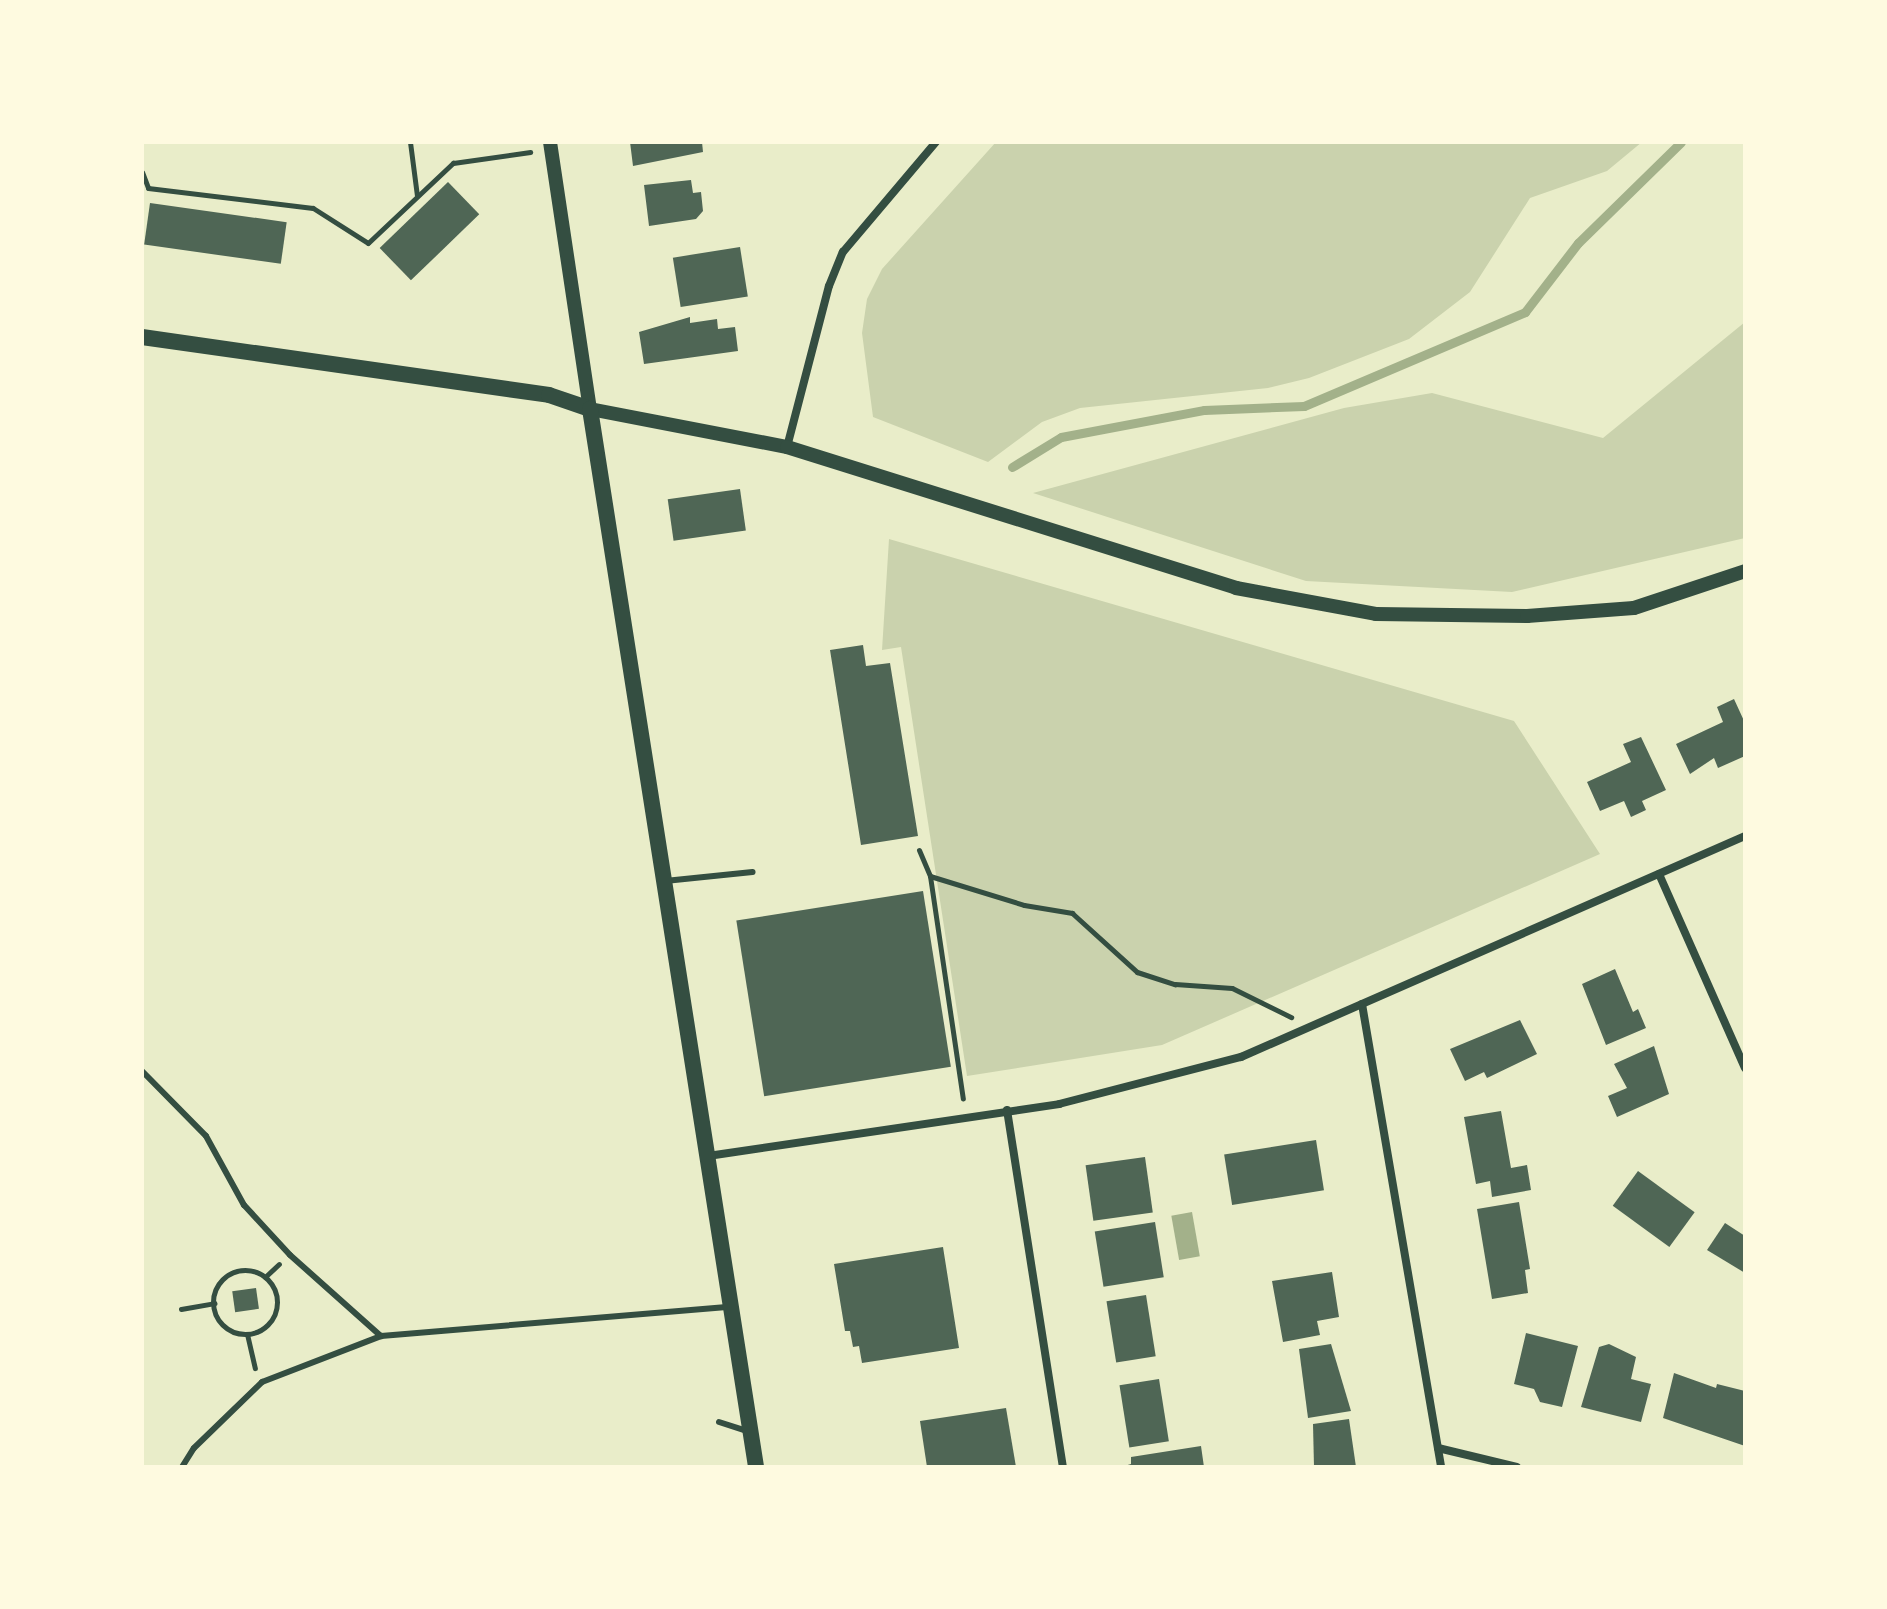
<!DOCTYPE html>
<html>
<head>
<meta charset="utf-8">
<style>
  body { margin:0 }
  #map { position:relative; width:1887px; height:1609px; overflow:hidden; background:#e9edc9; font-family:Barlow,sans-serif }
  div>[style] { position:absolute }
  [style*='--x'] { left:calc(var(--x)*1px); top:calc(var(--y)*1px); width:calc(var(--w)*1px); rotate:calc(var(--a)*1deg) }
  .green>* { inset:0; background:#cad2ad }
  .water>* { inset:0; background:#a3b18a; transform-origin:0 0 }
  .stream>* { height:9px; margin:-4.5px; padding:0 4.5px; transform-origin:4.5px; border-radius:4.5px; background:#a3b18a }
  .building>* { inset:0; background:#4f6655; transform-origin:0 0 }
  .path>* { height:5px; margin:-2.5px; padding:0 2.5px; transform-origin:2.5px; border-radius:2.5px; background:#344e41 }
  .path>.ring { margin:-2.5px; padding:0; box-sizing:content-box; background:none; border:5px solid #344e41; border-radius:50% }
  .service>* { height:6px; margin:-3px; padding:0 3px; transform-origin:3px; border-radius:3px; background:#344e41 }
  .minor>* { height:8px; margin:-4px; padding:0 4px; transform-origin:4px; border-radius:4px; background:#344e41 }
  .tertiary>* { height:14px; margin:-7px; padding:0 7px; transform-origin:7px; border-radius:7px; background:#344e41 }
  .secondary>* { height:16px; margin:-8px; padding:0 8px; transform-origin:8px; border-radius:8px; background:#344e41 }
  span { translate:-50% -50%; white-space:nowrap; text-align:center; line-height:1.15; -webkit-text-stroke:7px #fefae0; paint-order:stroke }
  .frame { position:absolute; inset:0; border:144px solid #fefae0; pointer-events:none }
</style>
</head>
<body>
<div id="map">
  <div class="green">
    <div style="clip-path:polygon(996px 142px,1642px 142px,1607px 171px,1530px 198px,1470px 292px,1409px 339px,1309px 378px,1268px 388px,1080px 408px,1042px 422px,988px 462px,873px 417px,862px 333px,867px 299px,882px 269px)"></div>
    <div style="clip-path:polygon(1745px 322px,1745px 538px,1512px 592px,1306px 581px,1033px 493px,1344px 408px,1432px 393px,1603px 438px)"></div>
    <div style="clip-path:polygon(889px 539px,1514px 721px,1600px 854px,1162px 1045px,967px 1076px,901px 647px,882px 650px)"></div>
  </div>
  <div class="water">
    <div style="left:1192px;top:1212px;width:45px;height:21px;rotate:80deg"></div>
  </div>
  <div class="stream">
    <div style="--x:1012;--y:467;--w:57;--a:-31.5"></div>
    <div style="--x:1061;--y:437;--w:146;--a:-10.7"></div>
    <div style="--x:1204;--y:410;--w:100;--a:-2.3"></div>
    <div style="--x:1304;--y:406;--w:240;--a:-23"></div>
    <div style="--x:1525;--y:312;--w:87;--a:-52.5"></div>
    <div style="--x:1578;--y:243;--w:144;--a:-44.4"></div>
  </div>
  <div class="building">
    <div style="clip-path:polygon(630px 142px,702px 142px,703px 152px,633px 166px)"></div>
    <div style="clip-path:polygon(691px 180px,693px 193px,701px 192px,703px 211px,696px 219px,649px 226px,644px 185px)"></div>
    <div style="left:448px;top:182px;width:45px;height:95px;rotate:46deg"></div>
    <div style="left:150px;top:203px;width:138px;height:42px;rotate:8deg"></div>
    <div style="left:740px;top:247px;width:50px;height:68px;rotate:81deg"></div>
    <div style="clip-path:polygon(690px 317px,690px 323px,717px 319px,718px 329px,735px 327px,738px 351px,644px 364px,639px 332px)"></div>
    <div style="left:740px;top:489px;width:42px;height:73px;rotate:82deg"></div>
    <div style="clip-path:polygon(863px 645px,866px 666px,890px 663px,918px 836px,861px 845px,830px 650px)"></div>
    <div style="clip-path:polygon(1734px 699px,1745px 723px,1745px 756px,1718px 768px,1714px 758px,1690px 774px,1676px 744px,1723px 722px,1717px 707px)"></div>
    <div style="clip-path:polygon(1641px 737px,1666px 790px,1642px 801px,1646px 810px,1631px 817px,1624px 801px,1600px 811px,1587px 782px,1631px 762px,1623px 744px)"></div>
    <div style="left:923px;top:891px;width:178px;height:189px;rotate:81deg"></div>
    <div style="clip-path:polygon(1615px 969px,1633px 1012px,1638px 1009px,1646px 1028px,1606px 1045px,1582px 984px)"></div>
    <div style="clip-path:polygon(1520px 1020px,1537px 1054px,1487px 1078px,1484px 1072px,1465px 1081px,1450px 1049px)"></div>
    <div style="clip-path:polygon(1654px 1046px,1669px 1094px,1617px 1117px,1608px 1096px,1627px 1088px,1614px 1064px)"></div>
    <div style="clip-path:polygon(1501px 1111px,1511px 1168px,1527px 1165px,1531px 1190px,1492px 1197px,1490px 1181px,1476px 1184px,1464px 1117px)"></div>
    <div style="left:1316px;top:1140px;width:51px;height:93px;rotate:81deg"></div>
    <div style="left:1145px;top:1157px;width:56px;height:60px;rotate:82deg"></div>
    <div style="left:1638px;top:1171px;width:70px;height:43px;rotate:36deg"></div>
    <div style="clip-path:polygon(1519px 1202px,1530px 1269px,1525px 1270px,1528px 1293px,1492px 1299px,1477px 1209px)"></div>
    <div style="left:1155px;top:1222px;width:56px;height:61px;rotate:81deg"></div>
    <div style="clip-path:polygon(1725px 1223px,1745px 1236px,1745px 1273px,1707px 1250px)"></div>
    <div style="clip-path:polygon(943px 1247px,959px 1348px,862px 1363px,859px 1346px,853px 1347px,850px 1331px,845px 1331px,834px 1264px)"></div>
    <div style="clip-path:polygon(1332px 1272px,1339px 1317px,1317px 1321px,1320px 1335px,1283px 1342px,1272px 1281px)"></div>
    <div style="left:256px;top:1288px;width:21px;height:24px;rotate:82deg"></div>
    <div style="left:1146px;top:1295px;width:62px;height:40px;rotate:81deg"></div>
    <div style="clip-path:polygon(1526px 1333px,1578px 1346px,1562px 1407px,1540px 1402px,1534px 1389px,1514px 1384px)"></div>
    <div style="clip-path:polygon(1331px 1344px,1351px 1411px,1308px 1418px,1299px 1349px)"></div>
    <div style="clip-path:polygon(1609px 1344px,1636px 1357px,1631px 1379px,1651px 1384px,1641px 1422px,1581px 1407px,1599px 1347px)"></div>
    <div style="clip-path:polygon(1674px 1373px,1716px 1388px,1717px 1384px,1745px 1391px,1745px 1446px,1663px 1418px)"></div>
    <div style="left:1159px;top:1379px;width:63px;height:40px;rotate:81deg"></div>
    <div style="clip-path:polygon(1006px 1408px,1016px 1467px,927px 1467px,920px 1421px)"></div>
    <div style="clip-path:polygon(1349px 1419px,1356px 1467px,1314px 1467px,1313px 1424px)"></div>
    <div style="clip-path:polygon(1201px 1446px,1204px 1467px,1121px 1467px,1131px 1464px,1131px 1457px)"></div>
  </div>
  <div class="path">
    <div style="--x:410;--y:142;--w:54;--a:82.6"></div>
    <div style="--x:142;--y:172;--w:17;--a:69"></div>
    <div style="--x:148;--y:188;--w:166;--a:6.9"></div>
    <div style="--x:313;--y:208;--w:65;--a:32.5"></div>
    <div style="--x:368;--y:243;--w:117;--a:-43.3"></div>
    <div style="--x:453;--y:163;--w:78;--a:-8.1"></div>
    <div style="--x:919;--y:850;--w:28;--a:67"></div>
    <div style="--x:930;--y:876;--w:225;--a:81.6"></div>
    <div style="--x:930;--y:876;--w:98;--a:17.1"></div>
    <div style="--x:1024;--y:905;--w:49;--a:9.5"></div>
    <div style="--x:1072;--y:913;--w:88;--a:42.2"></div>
    <div style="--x:1137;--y:972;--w:40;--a:18"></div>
    <div style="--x:1175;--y:984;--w:57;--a:4"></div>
    <div style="--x:1232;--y:988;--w:66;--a:26.2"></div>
    <div class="ring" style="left:213px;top:1270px;width:59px;height:59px"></div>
    <div style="--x:265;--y:1277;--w:19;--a:-43"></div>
    <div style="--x:181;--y:1309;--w:34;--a:-10"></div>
    <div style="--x:247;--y:1334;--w:35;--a:77"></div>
  </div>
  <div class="service">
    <div style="--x:665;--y:881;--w:88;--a:-5.8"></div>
    <div style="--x:142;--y:1071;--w:91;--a:45.4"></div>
    <div style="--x:206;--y:1136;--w:79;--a:61.2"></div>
    <div style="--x:244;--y:1205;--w:68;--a:47.4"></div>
    <div style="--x:290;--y:1255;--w:122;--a:41.7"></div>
    <div style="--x:719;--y:1422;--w:29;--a:18"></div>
    <div style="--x:182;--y:1467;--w:22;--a:-58"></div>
    <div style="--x:194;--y:1448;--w:95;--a:-44.1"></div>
    <div style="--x:262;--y:1382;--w:128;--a:-21.1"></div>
    <div style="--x:381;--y:1336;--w:350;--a:-4.8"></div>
  </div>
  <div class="minor">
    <div style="--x:787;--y:447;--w:166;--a:-75.4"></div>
    <div style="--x:829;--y:286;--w:37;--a:-68"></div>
    <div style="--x:843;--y:252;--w:144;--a:-49.8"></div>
    <div style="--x:1659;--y:874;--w:212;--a:66.1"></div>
    <div style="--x:1362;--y:1004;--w:470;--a:80.3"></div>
    <div style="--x:1007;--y:1110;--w:361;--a:81.1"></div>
    <div style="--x:708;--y:1156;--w:355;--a:-8.4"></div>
    <div style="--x:1059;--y:1104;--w:188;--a:-14.5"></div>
    <div style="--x:1241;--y:1057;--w:550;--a:-23.68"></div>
    <div style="--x:1438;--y:1448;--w:81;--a:13.5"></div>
  </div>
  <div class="tertiary">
    <div style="--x:550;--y:142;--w:270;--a:81.5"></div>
    <div style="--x:590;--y:409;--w:201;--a:10.9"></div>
    <div style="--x:787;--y:447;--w:471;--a:17.4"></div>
    <div style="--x:1236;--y:588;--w:142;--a:10.5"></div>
    <div style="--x:1376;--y:614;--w:151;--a:0.8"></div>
    <div style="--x:1527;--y:616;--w:107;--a:-4.3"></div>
    <div style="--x:1634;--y:608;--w:117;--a:-18.4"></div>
  </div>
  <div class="secondary">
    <div style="--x:142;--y:337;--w:411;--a:8.1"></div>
    <div style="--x:549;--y:395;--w:43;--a:18.9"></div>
    <div style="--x:590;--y:409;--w:1071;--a:81.08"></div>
  </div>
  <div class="frame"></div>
</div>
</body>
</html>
